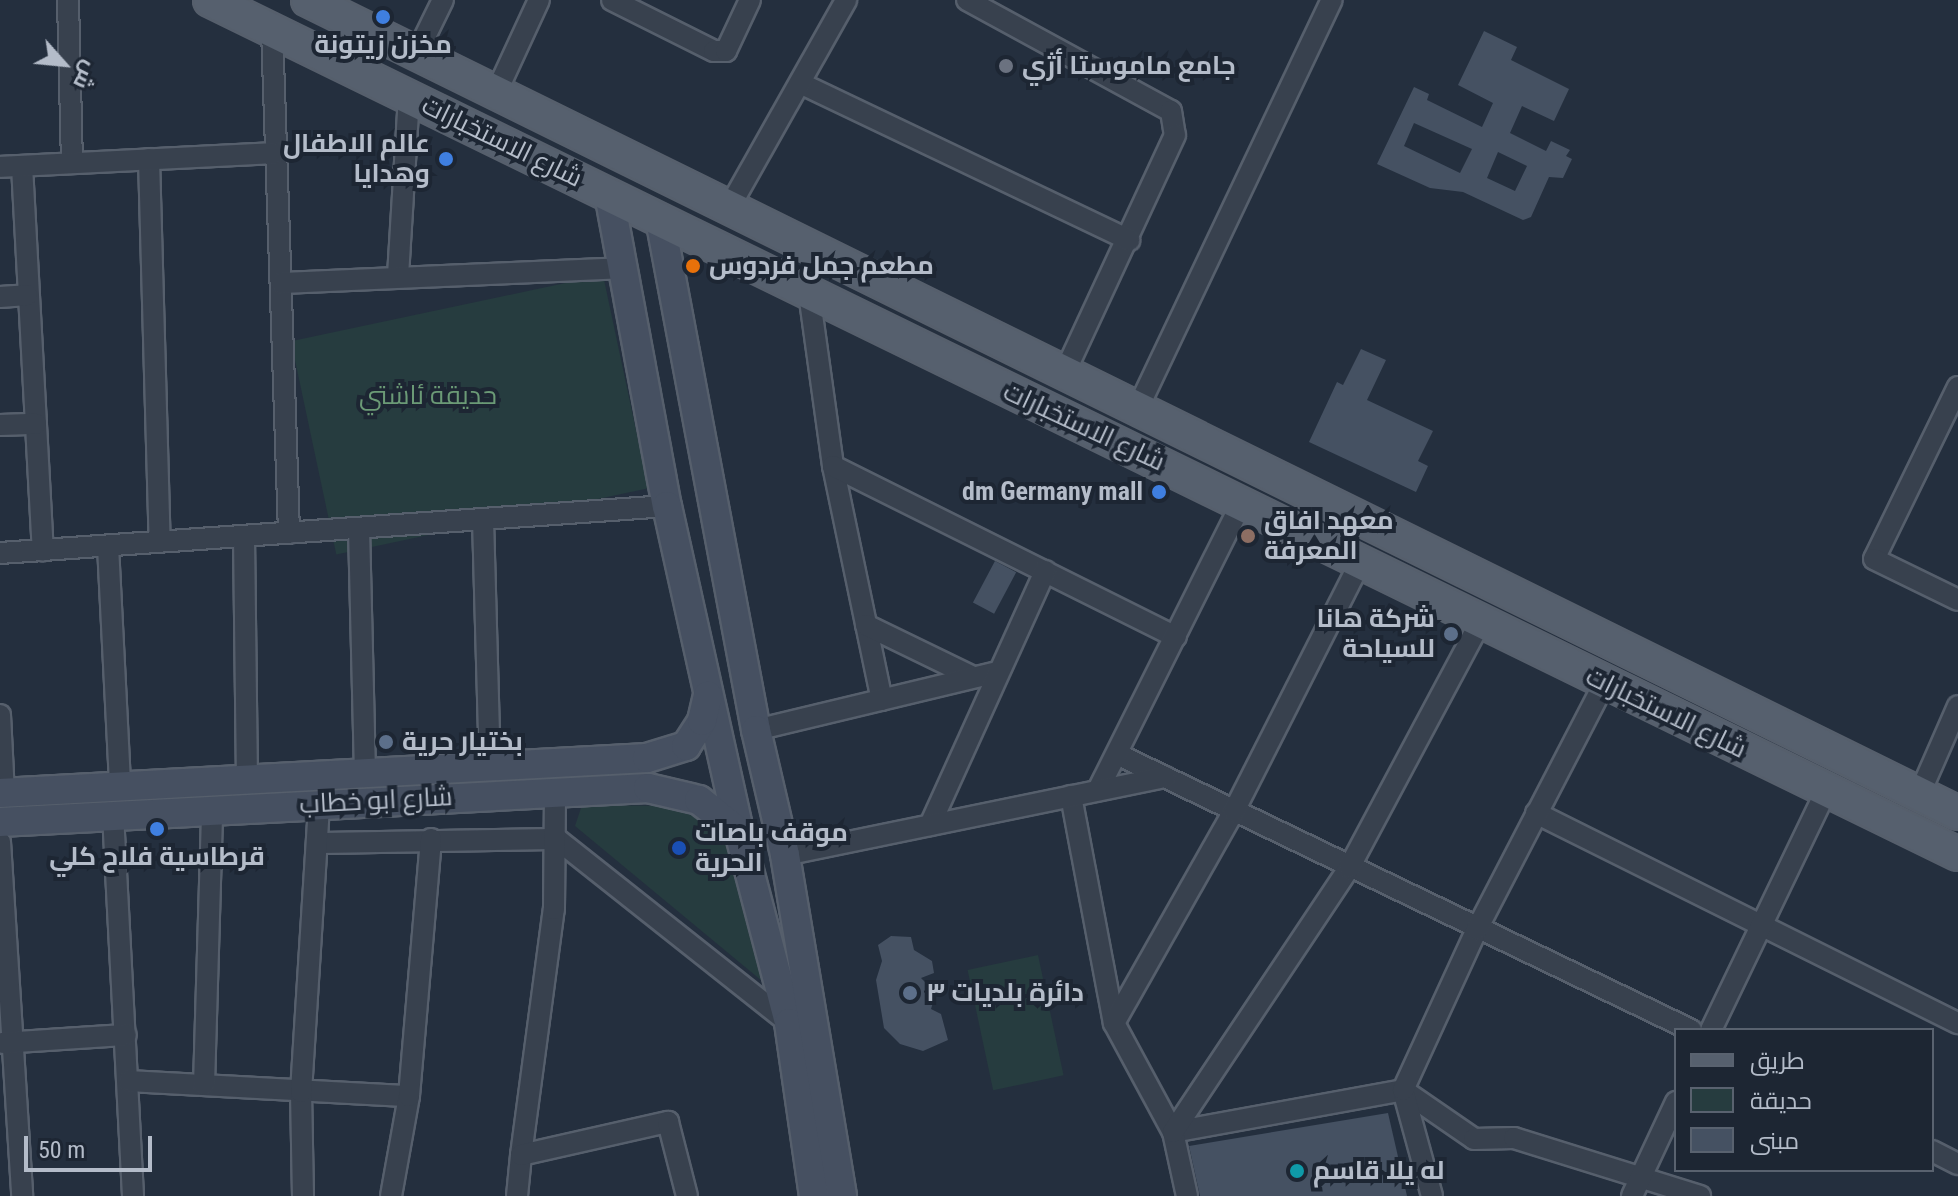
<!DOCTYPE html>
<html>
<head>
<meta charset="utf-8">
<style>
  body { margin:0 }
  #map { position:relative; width:1958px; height:1196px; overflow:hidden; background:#242f3e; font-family:"Roboto Condensed",Cairo,sans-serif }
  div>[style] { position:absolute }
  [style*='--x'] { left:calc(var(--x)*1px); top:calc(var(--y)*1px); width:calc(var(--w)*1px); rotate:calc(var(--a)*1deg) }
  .green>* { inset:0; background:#263c3f; transform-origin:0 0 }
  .building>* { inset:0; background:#455162; transform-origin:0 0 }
  .roads { filter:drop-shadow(2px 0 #565f6c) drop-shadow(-2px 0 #565f6c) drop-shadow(0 2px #565f6c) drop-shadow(0 -2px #565f6c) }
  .minor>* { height:20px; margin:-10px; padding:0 10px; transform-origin:10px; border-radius:10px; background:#38414e }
  .secondary>* { height:28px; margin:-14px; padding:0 14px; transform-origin:14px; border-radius:14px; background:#465061 }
  .primary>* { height:32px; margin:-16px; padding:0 16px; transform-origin:16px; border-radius:16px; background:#56606e }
  .dots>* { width:22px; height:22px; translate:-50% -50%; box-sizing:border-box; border:4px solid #1d2633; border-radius:50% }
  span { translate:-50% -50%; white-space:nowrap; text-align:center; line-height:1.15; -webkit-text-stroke:8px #1d2633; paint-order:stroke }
  .poi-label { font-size:26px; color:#b4bcc9; font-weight:700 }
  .left { translate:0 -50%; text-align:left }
  .right { translate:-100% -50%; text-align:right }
  .street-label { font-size:26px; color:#b4bcc9 }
  .park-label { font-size:26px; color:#6b9a76 }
  .legend { position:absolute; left:1674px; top:1028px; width:260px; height:144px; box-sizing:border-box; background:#1d2633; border:2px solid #59626f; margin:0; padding:10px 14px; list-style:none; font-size:24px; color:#b4bcc9 }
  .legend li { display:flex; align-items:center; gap:16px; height:40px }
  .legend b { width:40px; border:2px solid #59626f }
  .north { position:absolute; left:24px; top:24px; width:80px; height:80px; -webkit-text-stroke:6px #1d2633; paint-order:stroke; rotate:117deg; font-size:22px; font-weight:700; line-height:32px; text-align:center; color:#b4bcc9 }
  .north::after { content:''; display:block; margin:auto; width:28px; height:36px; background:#b4bcc9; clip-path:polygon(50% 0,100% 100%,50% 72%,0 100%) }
  .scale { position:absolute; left:24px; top:1136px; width:128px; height:36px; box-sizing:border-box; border:4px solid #b4bcc9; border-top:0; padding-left:10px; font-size:24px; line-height:28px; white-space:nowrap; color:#b4bcc9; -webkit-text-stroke:6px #1d2633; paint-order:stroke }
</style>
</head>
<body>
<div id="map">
  <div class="green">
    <div style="left:603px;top:275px;width:218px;height:319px;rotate:78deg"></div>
    <div style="clip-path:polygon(582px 805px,679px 806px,718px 832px,728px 842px,762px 981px,575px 826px)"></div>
    <div style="left:1038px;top:955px;width:123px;height:72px;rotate:78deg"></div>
  </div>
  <div class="building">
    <div style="clip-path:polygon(evenodd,1484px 31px,1517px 47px,1511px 60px,1569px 89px,1554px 121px,1522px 106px,1510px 133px,1546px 151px,1551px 141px,1570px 150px,1566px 156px,1572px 159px,1563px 178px,1549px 177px,1531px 217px,1523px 220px,1463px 192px,1430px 188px,1377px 164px,1414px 87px,1429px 94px,1427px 100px,1482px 127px,1493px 103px,1458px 85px,1484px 31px,1414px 123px,1472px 149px,1460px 173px,1404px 146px,1414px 123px,1484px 31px,1498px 152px,1527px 166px,1515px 191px,1487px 178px,1498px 152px)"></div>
    <div style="clip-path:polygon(1361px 349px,1386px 360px,1367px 400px,1433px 431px,1418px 461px,1428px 466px,1416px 492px,1309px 442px,1337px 382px,1343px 385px)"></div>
    <div style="left:995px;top:561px;width:24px;height:47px;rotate:28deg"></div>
    <div style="clip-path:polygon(891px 936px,911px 937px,914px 950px,932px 961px,934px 973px,921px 978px,936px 993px,931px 1009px,941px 1014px,948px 1040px,923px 1051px,900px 1044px,884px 1028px,876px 980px,882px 961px,878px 945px)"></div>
    <div style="clip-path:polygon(1388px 1113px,1407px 1196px,1200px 1196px,1189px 1146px)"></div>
  </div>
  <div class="roads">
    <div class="minor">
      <div style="--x:68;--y:0;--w:162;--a:88.6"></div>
      <div style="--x:612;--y:0;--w:114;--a:26.6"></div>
      <div style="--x:714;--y:51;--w:12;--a:0"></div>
      <div style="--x:726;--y:51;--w:56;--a:-64.8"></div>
      <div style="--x:967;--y:0;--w:232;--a:28.6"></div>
      <div style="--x:1171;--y:111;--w:24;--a:81"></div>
      <div style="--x:1175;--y:135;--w:261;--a:114.9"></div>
      <div style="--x:272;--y:30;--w:503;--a:88.06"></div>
      <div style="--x:416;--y:55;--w:61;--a:-63.9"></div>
      <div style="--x:800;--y:83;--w:365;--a:25.5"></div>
      <div style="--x:496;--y:93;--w:102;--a:-65.2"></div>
      <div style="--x:149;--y:159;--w:383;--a:88.4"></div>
      <div style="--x:22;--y:166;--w:385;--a:86.9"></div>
      <div style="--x:0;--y:167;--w:276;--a:-2.9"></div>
      <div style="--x:729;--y:208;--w:239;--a:-60.6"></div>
      <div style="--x:398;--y:276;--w:179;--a:-86.5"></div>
      <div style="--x:281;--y:283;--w:341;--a:-2.5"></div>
      <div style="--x:809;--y:293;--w:175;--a:82.1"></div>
      <div style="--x:833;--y:466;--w:239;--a:78.2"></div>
      <div style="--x:0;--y:297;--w:27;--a:-4"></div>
      <div style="--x:1958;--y:387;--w:191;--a:116"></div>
      <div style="--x:1874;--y:559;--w:93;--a:26"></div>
      <div style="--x:1137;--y:410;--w:454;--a:-64.6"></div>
      <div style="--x:0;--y:425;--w:36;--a:-2"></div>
      <div style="--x:833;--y:466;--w:383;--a:26.5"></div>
      <div style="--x:483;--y:519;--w:244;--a:88.4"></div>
      <div style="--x:359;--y:528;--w:241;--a:88.6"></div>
      <div style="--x:244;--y:536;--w:240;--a:89.3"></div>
      <div style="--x:108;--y:546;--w:237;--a:87.1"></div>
      <div style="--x:0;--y:553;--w:669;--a:-4.03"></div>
      <div style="--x:866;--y:625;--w:119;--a:25.9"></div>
      <div style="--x:0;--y:715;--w:78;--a:87.1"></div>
      <div style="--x:756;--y:730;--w:248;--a:-13.5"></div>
      <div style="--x:1119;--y:755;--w:635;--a:25.68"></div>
      <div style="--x:1098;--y:790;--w:322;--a:-63.4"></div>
      <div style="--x:1919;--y:795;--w:97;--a:-66.3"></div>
      <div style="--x:1071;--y:796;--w:231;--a:79.3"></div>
      <div style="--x:1114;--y:1023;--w:124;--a:61.6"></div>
      <div style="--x:1173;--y:1132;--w:234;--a:-10.3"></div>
      <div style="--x:1403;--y:1090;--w:86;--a:34.6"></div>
      <div style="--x:1474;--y:1139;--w:40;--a:-1.4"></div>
      <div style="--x:1514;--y:1138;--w:195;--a:17.3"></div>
      <div style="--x:1536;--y:813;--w:471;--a:26.5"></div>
      <div style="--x:113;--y:814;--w:383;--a:87"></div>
      <div style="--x:930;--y:825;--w:279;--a:-65.6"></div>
      <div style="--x:0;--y:842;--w:355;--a:86.4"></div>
      <div style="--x:318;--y:843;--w:239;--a:-1"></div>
      <div style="--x:557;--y:839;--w:296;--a:38.4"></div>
      <div style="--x:785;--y:855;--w:388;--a:-11.6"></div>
      <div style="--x:1114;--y:1023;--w:244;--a:-60.5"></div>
      <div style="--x:1234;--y:811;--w:278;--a:-63.1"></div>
      <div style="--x:1711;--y:1030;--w:265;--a:-64.3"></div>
      <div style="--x:2;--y:1043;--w:124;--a:-3.7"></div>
      <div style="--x:129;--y:1081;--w:280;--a:3.1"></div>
      <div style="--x:204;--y:1085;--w:275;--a:-88.3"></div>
      <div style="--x:1932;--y:1151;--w:29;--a:27"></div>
      <div style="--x:521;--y:1155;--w:248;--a:-82.4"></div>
      <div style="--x:554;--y:909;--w:119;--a:-89.5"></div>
      <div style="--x:303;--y:1196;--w:104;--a:-91.1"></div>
      <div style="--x:301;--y:1092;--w:288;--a:-86.4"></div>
      <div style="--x:391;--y:1196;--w:102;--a:-79.8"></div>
      <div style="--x:409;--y:1096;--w:258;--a:-85.1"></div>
      <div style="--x:517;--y:1196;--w:41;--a:-84.4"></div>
      <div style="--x:521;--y:1155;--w:151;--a:-12.7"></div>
      <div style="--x:668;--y:1122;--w:76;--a:75.6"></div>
      <div style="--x:1187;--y:1196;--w:66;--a:-102.3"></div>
      <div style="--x:1173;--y:1132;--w:317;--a:-56.3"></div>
      <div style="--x:1349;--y:868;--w:278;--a:-61.9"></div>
      <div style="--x:1432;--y:1196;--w:110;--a:-105.3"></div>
      <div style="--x:1403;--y:1090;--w:177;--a:-65.3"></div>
      <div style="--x:1477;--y:929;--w:276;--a:-62.6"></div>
      <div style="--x:1632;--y:1196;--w:104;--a:-64.9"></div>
    </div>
    <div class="secondary">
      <div style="--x:609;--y:194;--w:317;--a:79.5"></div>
      <div style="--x:667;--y:506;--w:334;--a:77.5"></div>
      <div style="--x:739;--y:832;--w:197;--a:75.3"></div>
      <div style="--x:789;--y:1023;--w:175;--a:81.8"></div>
      <div style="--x:660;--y:219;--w:520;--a:79.36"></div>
      <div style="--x:756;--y:730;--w:128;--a:76.9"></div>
      <div style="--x:785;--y:855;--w:346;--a:80.5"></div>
      <div style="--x:0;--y:793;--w:648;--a:-3.1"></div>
      <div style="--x:647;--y:758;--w:41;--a:-17.1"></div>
      <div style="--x:686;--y:746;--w:30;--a:-57"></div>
      <div style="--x:702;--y:721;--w:26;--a:-77"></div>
      <div style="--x:0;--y:822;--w:649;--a:-3"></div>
      <div style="--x:648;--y:788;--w:52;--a:13.2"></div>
      <div style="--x:699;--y:800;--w:51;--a:38.7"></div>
    </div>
    <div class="primary">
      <div style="--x:210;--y:0;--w:1945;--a:26.04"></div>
      <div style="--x:308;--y:0;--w:1839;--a:26.23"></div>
    </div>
  </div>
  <div class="dots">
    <div style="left:383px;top:17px;background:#3f7fe0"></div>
    <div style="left:1006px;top:66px;background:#6b7280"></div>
    <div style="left:446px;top:159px;background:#3f7fe0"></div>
    <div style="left:693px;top:266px;background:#e8710a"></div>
    <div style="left:1159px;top:492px;background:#3f7fe0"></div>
    <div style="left:1248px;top:536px;background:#8d6e63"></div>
    <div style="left:1451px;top:634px;background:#5c6f8a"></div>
    <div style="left:386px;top:742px;background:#5c6f8a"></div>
    <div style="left:157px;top:829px;background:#3f7fe0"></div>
    <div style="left:679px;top:848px;background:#1a4fb4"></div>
    <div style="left:910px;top:993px;background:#5c6f8a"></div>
    <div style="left:1297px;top:1171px;background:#0f9aa8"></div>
  </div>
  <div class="poi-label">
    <span style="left:383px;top:45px">مخزن زيتونة</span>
    <span class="left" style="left:1022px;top:66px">جامع ماموستا أژي</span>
    <span class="right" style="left:430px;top:159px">عالم الاطفال<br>وهدايا</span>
    <span class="left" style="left:709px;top:266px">مطعم جمل فردوس</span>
    <span class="right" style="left:1143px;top:492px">dm Germany mall</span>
    <span class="left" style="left:1264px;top:536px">معهد افاق<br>المعرفة</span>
    <span class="right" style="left:1435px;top:634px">شركة هانا<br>للسياحة</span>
    <span class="left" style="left:402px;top:742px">بختيار حرية</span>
    <span class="left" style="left:695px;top:848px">موقف باصات<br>الحریة</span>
    <span style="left:157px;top:857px">قرطاسية فلاح كلي</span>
    <span class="left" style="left:926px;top:993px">دائرة بلديات ٣</span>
    <span class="left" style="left:1313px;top:1171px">له يلا قاسم</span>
  </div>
  <div class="street-label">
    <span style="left:502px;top:142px;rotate:26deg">شارع الاستخبارات</span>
    <span style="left:1084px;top:427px;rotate:25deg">شارع الاستخبارات</span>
    <span style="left:1666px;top:713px;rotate:26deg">شارع الاستخبارات</span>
    <span style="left:376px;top:801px;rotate:-3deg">شارع ابو خطاب</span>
  </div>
  <div class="park-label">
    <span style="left:428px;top:396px">حديقة ئاشتي</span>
  </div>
  <ul class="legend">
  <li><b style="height:10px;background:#56606e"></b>طريق</li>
  <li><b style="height:22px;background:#263c3f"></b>حديقة</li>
  <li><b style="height:22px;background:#455162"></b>مبنى</li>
  </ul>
  <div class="north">ش</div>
  <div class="scale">50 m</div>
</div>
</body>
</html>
